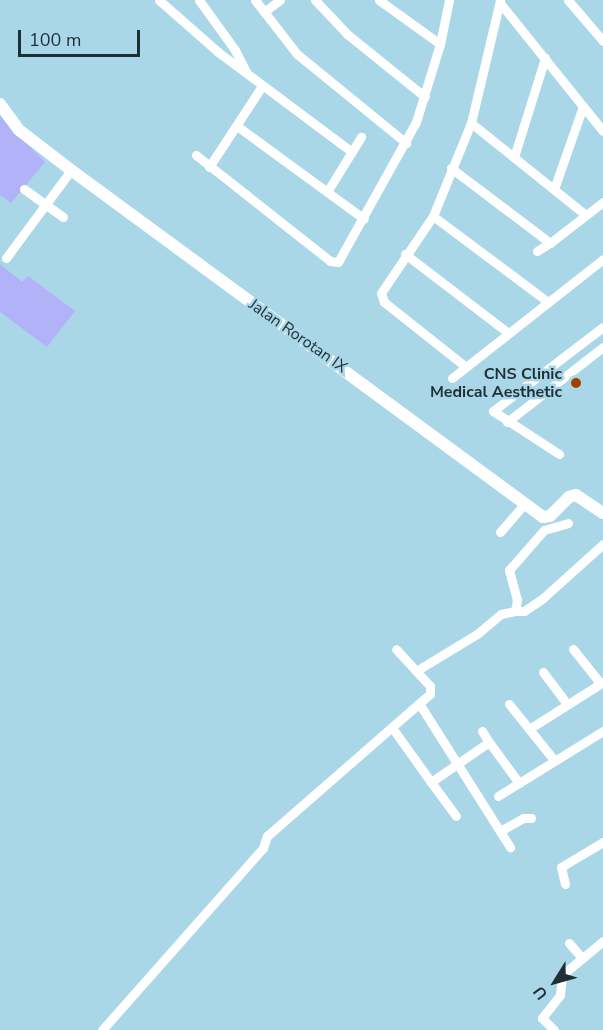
<!DOCTYPE html>
<html>
<head>
<meta charset="utf-8">
<style>
  body { margin:0 }
  #map { position:relative; width:603px; height:1030px; overflow:hidden; background:#aad7e8; font-family:"Nunito Sans",sans-serif }
  div>[style] { position:absolute }
  [style*='--x'] { left:calc(var(--x)*1px); top:calc(var(--y)*1px); width:calc(var(--w)*1px); rotate:calc(var(--a)*1deg) }
  .green>* { inset:0; background:#b2b2f8 }
  .minor>* { height:9px; margin:-4.5px; padding:0 4.5px; transform-origin:4.5px; border-radius:4.5px; background:#fff }
  .tertiary>* { height:12px; margin:-6px; padding:0 6px; transform-origin:6px; border-radius:6px; background:#fff }
  .dots>* { width:16px; height:16px; translate:-50% -50%; box-sizing:border-box; border:3px solid #aad7e8; border-radius:50% }
  span { translate:-50% -50%; white-space:nowrap; text-align:center; line-height:1.15; -webkit-text-stroke:5px #aad7e8; paint-order:stroke }
  .street-label { font-size:16px; color:#1e2f36 }
  .poi-label { font-size:16px; color:#1e2f36; font-weight:700 }
  .right { translate:-100% -50%; text-align:right }
  .north { position:absolute; left:525px; top:952px; width:60px; height:60px; -webkit-text-stroke:4px #aad7e8; paint-order:stroke; rotate:233deg; font-size:16px; font-weight:700; line-height:24px; text-align:center; color:#1e2f36 }
  .north::after { content:''; display:block; margin:auto; width:21px; height:27px; background:#1e2f36; clip-path:polygon(50% 0,100% 100%,50% 72%,0 100%) }
  .scale { position:absolute; left:18px; top:30px; width:122px; height:27px; box-sizing:border-box; border:3px solid #1e2f36; border-top:0; padding-left:8px; font-size:18px; line-height:21px; white-space:nowrap; color:#1e2f36; -webkit-text-stroke:4px #aad7e8; paint-order:stroke }
</style>
</head>
<body>
<div id="map">
  <div class="green">
    <div style="clip-path:polygon(0 117px,45px 162px,11px 203px,0 195px)"></div>
    <div style="clip-path:polygon(0 264px,22px 282px,28px 276px,75px 311px,47px 347px,0 312px)"></div>
  </div>
  <div class="minor">
    <div style="--x:159;--y:0;--w:79;--a:41.4"></div>
    <div style="--x:218;--y:52;--w:167;--a:36.7"></div>
    <div style="--x:199;--y:0;--w:62;--a:54.2"></div>
    <div style="--x:235;--y:50;--w:25;--a:63"></div>
    <div style="--x:255;--y:0;--w:68;--a:52.1"></div>
    <div style="--x:297;--y:54;--w:141;--a:39.2"></div>
    <div style="--x:315;--y:0;--w:47;--a:46.7"></div>
    <div style="--x:347;--y:34;--w:100;--a:38.9"></div>
    <div style="--x:379;--y:0;--w:75;--a:35.8"></div>
    <div style="--x:568;--y:0;--w:54;--a:49.5"></div>
    <div style="--x:500;--y:3;--w:164;--a:51.2"></div>
    <div style="--x:264;--y:12;--w:20;--a:-37"></div>
    <div style="--x:471;--y:123;--w:147;--a:38.7"></div>
    <div style="--x:237;--y:126;--w:157;--a:36.2"></div>
    <div style="--x:196;--y:155;--w:171;--a:38.3"></div>
    <div style="--x:330;--y:261;--w:8;--a:7"></div>
    <div style="--x:338;--y:262;--w:160;--a:-60.9"></div>
    <div style="--x:416;--y:122;--w:82;--a:-72.9"></div>
    <div style="--x:440;--y:44;--w:45;--a:-78.4"></div>
    <div style="--x:514;--y:157;--w:104;--a:-72.6"></div>
    <div style="--x:209;--y:167;--w:97;--a:-56.8"></div>
    <div style="--x:451;--y:168;--w:124;--a:37.1"></div>
    <div style="--x:550;--y:243;--w:67;--a:-37.7"></div>
    <div style="--x:24;--y:189;--w:48;--a:35.7"></div>
    <div style="--x:554;--y:189;--w:88;--a:-70.7"></div>
    <div style="--x:327;--y:192;--w:65;--a:-58.3"></div>
    <div style="--x:433;--y:216;--w:144;--a:36.8"></div>
    <div style="--x:537;--y:251;--w:15;--a:-32"></div>
    <div style="--x:405;--y:254;--w:128;--a:37.4"></div>
    <div style="--x:6;--y:258;--w:109;--a:-53.5"></div>
    <div style="--x:466;--y:367;--w:105;--a:-141.6"></div>
    <div style="--x:384;--y:302;--w:9;--a:-108"></div>
    <div style="--x:381;--y:293;--w:93;--a:-56"></div>
    <div style="--x:433;--y:216;--w:100;--a:-67.8"></div>
    <div style="--x:471;--y:123;--w:126;--a:-76.7"></div>
    <div style="--x:452;--y:378;--w:192;--a:-38.2"></div>
    <div style="--x:507;--y:422;--w:122;--a:-38"></div>
    <div style="--x:559;--y:454;--w:79;--a:-146.9"></div>
    <div style="--x:493;--y:411;--w:138;--a:-37.4"></div>
    <div style="--x:500;--y:532;--w:38;--a:-49"></div>
    <div style="--x:515;--y:611;--w:9;--a:0"></div>
    <div style="--x:524;--y:611;--w:22;--a:-34"></div>
    <div style="--x:542;--y:599;--w:82;--a:-42"></div>
    <div style="--x:573;--y:649;--w:43;--a:51.5"></div>
    <div style="--x:416;--y:671;--w:71;--a:-31.2"></div>
    <div style="--x:477;--y:634;--w:31;--a:-40"></div>
    <div style="--x:501;--y:614;--w:14;--a:-12"></div>
    <div style="--x:515;--y:611;--w:11;--a:-80"></div>
    <div style="--x:517;--y:600;--w:31;--a:-105"></div>
    <div style="--x:509;--y:570;--w:53;--a:-48.8"></div>
    <div style="--x:544;--y:530;--w:25;--a:-16"></div>
    <div style="--x:543;--y:672;--w:40;--a:53"></div>
    <div style="--x:509;--y:704;--w:72;--a:51.2"></div>
    <div style="--x:422;--y:708;--w:165;--a:57.7"></div>
    <div style="--x:393;--y:729;--w:65;--a:54.4"></div>
    <div style="--x:431;--y:782;--w:70;--a:-34.6"></div>
    <div style="--x:489;--y:742;--w:51;--a:53.8"></div>
    <div style="--x:519;--y:783;--w:99;--a:-31.8"></div>
    <div style="--x:529;--y:729;--w:88;--a:-32.4"></div>
    <div style="--x:482;--y:731;--w:13;--a:58"></div>
    <div style="--x:431;--y:782;--w:42;--a:53.7"></div>
    <div style="--x:498;--y:796;--w:25;--a:-32"></div>
    <div style="--x:500;--y:831;--w:26;--a:-29"></div>
    <div style="--x:523;--y:818;--w:8;--a:0"></div>
    <div style="--x:565;--y:884;--w:17;--a:-103"></div>
    <div style="--x:561;--y:867;--w:49;--a:-30.8"></div>
    <div style="--x:569;--y:943;--w:18;--a:49"></div>
    <div style="--x:102;--y:1030;--w:243;--a:-48.5"></div>
    <div style="--x:263;--y:848;--w:13;--a:-72"></div>
    <div style="--x:267;--y:836;--w:216;--a:-41.1"></div>
    <div style="--x:430;--y:694;--w:8;--a:-90"></div>
    <div style="--x:430;--y:686;--w:50;--a:-132.6"></div>
    <div style="--x:554;--y:1030;--w:17;--a:-135"></div>
    <div style="--x:542;--y:1018;--w:29;--a:-52"></div>
    <div style="--x:560;--y:995;--w:20;--a:-84"></div>
    <div style="--x:562;--y:975;--w:53;--a:-39.7"></div>
  </div>
  <div class="tertiary">
    <div style="--x:0;--y:104;--w:32;--a:54"></div>
    <div style="--x:19;--y:130;--w:66;--a:37.6"></div>
    <div style="--x:71;--y:170;--w:586;--a:36.32"></div>
    <div style="--x:543;--y:517;--w:7;--a:-8"></div>
    <div style="--x:550;--y:516;--w:27;--a:-45"></div>
    <div style="--x:569;--y:497;--w:7;--a:-16"></div>
    <div style="--x:576;--y:495;--w:32;--a:34"></div>
  </div>
  <div class="dots">
    <div style="left:576px;top:383px;background:#a24002"></div>
  </div>
  <div class="street-label">
    <span style="left:298px;top:336px;rotate:35deg">Jalan Rorotan IX</span>
  </div>
  <div class="poi-label">
    <span class="right" style="left:562px;top:383px">CNS Clinic<br>Medical Aesthetic</span>
  </div>
  <div class="north">U</div>
  <div class="scale">100 m</div>
</div>
</body>
</html>
